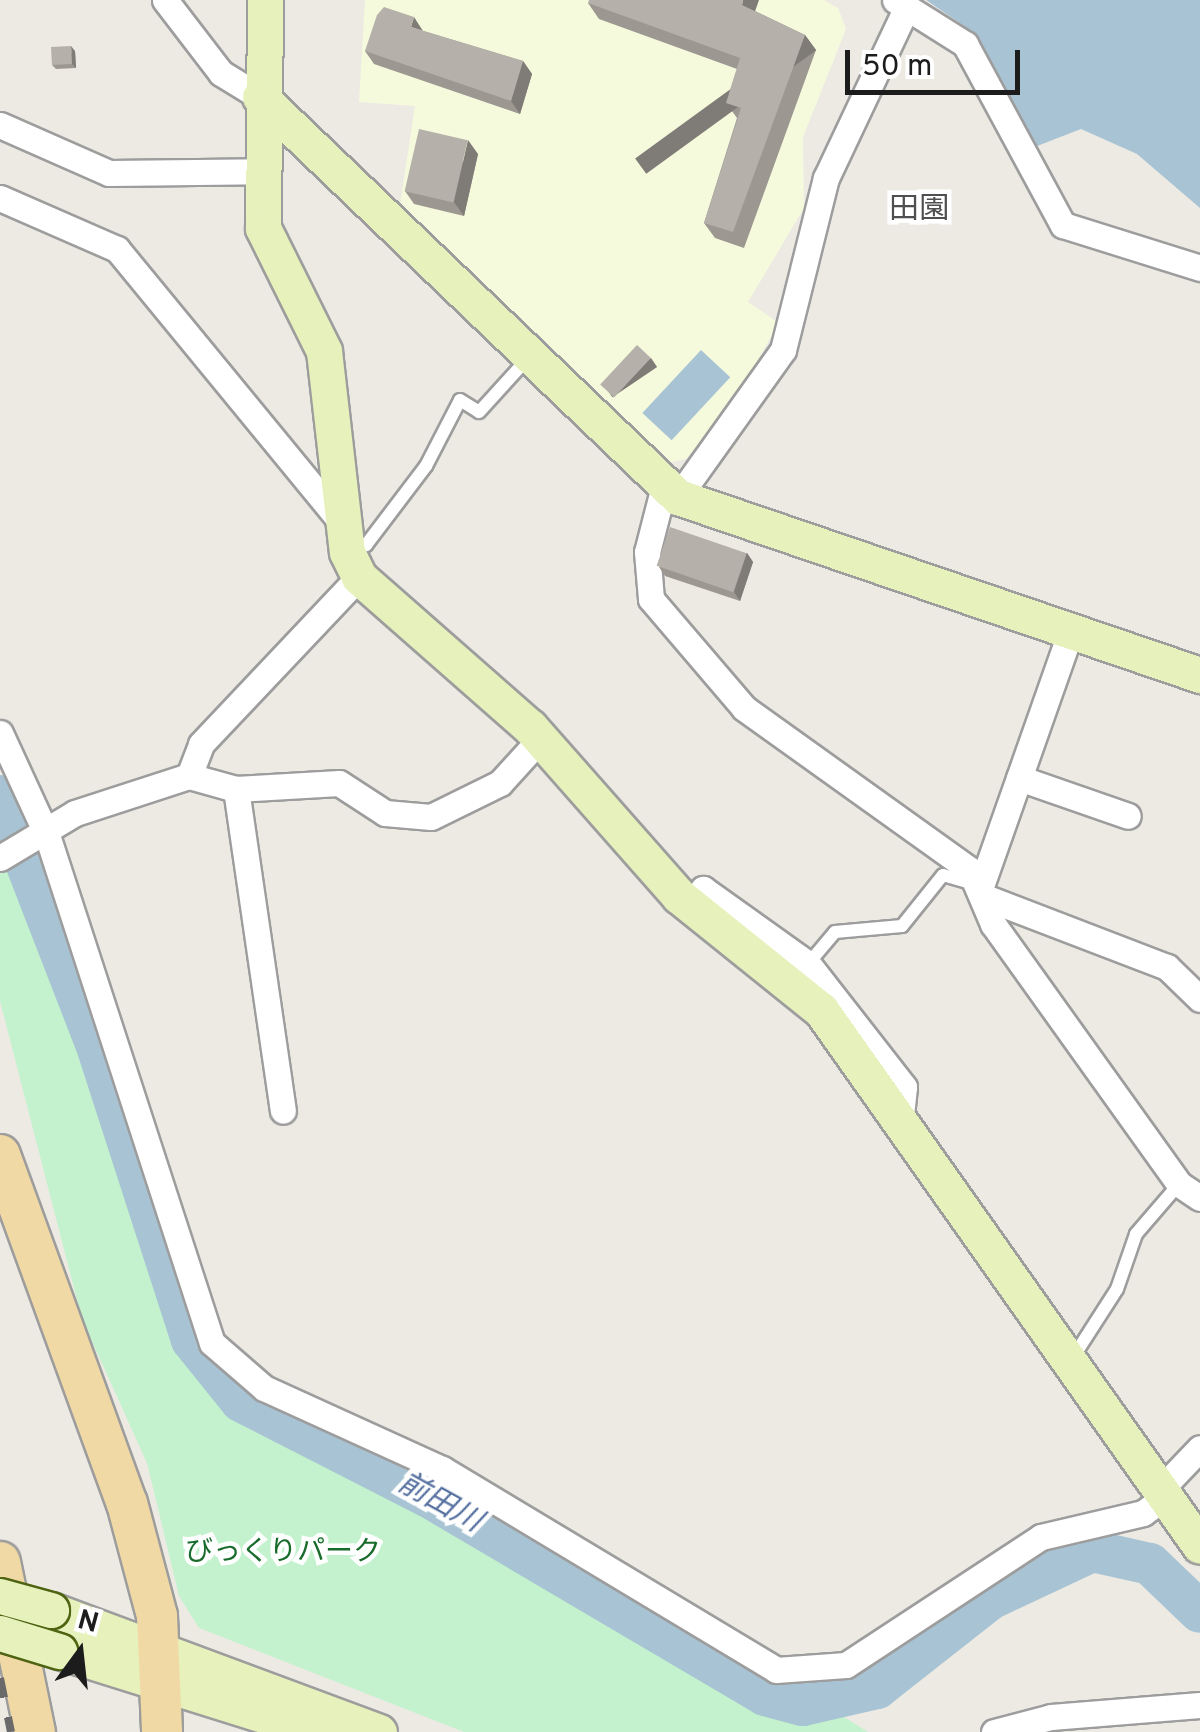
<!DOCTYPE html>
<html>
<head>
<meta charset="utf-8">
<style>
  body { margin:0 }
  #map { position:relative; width:1200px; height:1732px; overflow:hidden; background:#eceae3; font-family:Overpass,"Noto Sans JP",sans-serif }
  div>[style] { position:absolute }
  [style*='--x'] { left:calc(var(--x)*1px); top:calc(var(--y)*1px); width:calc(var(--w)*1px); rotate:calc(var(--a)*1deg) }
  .education>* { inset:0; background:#f6fadd }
  .park>* { inset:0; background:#c4f2ce }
  .water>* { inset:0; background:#a8c4d4; transform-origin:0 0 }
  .river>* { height:42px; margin:-21px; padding:0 21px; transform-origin:21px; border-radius:21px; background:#a8c4d4 }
  .roads { filter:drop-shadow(2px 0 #9d9d9d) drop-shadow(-2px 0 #9d9d9d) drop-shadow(0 2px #9d9d9d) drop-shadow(0 -2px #9d9d9d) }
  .lane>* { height:12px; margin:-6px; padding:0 6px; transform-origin:6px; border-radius:6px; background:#fff }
  .street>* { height:25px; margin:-12.5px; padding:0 12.5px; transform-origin:12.5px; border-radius:12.5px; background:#fff }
  .secondary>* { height:35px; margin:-17.5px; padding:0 17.5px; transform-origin:17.5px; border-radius:17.5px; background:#e7f1bc }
  .primary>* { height:40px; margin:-20px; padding:0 20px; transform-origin:20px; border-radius:20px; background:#f0d9a4 }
  .rail>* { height:8px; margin-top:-4px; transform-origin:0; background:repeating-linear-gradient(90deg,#6a6a6a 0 20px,transparent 0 40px) }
  .bridges { filter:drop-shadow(2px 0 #4f6412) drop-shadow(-2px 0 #4f6412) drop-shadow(0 2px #4f6412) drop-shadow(0 -2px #4f6412) }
  .secondary-bridge>* { height:35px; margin:-17.5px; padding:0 17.5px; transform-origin:17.5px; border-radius:17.5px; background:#e7f1bc }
  .wall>* { inset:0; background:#9c9791 }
  .shaded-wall>* { inset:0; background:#7f7b76; transform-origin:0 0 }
  .building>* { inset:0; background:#b5b0a9; transform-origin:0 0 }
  span { translate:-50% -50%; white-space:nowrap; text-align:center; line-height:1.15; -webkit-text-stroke:9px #fff; paint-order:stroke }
  .park-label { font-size:28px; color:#186b2b }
  .neighbourhood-label { font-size:30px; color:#4f4f4f }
  .water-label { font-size:30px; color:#556f9f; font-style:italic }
  .north { position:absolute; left:30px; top:1602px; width:100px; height:100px; -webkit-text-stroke:8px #fff; paint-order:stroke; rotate:15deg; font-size:28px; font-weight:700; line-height:40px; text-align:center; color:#1c1c1c }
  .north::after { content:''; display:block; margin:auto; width:35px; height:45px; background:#1c1c1c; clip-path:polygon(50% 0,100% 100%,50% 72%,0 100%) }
  .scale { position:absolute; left:845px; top:50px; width:175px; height:45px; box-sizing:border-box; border:5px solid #1c1c1c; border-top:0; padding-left:12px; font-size:30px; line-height:35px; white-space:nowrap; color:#1c1c1c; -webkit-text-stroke:8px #fff; paint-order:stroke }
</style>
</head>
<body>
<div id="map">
  <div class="education">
    <div style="clip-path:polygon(365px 0,824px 0,838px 8px,846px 29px,803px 137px,804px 208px,748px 302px,779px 323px,730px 408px,686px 459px,668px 463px,400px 205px,415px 106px,359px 102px)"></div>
  </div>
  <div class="park">
    <div style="clip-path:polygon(18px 860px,184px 1359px,244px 1417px,413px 1499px,750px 1698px,793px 1712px,836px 1712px,868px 1732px,464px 1732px,199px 1628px,179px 1596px,147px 1463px,82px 1319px,0 1001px,0 865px)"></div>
  </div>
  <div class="water">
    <div style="clip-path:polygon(926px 0,1200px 0,1200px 208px,1137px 154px,1081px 129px,1032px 148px,967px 28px)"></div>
    <div style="left:701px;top:350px;width:40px;height:86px;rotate:43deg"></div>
  </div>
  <div class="river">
    <div style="--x:0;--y:796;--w:265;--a:68.8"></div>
    <div style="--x:96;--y:1043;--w:312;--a:72.1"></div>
    <div style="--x:192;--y:1340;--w:78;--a:51.2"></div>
    <div style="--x:241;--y:1401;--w:211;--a:27.1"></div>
    <div style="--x:429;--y:1497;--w:390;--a:30.5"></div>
    <div style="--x:765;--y:1695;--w:39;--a:15"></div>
    <div style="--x:803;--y:1705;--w:76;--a:-12.9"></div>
    <div style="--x:877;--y:1688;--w:144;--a:-38.2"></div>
    <div style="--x:990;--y:1599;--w:113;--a:-25.2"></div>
    <div style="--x:1092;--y:1551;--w:59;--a:12.6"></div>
    <div style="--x:1150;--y:1564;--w:69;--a:43.8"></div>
  </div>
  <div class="roads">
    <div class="lane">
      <div style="--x:351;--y:550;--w:16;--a:-18"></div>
      <div style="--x:366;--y:545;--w:99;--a:-52.8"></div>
      <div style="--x:426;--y:466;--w:74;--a:-62.7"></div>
      <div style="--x:460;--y:400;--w:22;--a:32"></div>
      <div style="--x:479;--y:412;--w:74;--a:-47.7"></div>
      <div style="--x:808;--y:964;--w:42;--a:-49.8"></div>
      <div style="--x:835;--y:932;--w:67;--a:-5.1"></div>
      <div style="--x:902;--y:926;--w:65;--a:-51.2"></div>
      <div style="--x:943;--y:875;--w:36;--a:16"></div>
      <div style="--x:1072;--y:1359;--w:83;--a:-57.3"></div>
      <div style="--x:1117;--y:1289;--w:58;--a:-70.9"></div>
      <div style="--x:1136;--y:1234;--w:66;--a:-49.3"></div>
    </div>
    <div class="street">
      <div style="--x:165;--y:0;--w:92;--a:52.5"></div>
      <div style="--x:221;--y:73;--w:46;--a:31.6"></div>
      <div style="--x:895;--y:0;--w:83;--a:32.2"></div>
      <div style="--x:965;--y:44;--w:206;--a:61.6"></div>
      <div style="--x:1063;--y:225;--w:144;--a:17.4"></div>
      <div style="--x:0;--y:125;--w:119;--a:23.8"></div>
      <div style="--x:109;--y:173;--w:153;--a:-0.7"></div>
      <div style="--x:0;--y:198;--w:128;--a:23.6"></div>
      <div style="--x:117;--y:249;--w:357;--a:50.6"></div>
      <div style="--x:664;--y:486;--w:68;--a:104.4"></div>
      <div style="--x:647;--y:552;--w:47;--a:85.1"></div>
      <div style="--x:651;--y:599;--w:143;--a:49.5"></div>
      <div style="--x:744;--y:708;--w:278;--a:35.6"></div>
      <div style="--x:970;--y:870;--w:59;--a:66.9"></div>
      <div style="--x:993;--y:924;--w:320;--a:54.4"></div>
      <div style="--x:1179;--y:1184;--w:25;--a:34"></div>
      <div style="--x:678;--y:497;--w:181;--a:-54.5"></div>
      <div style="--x:783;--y:350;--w:177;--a:-76"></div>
      <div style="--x:826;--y:178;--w:183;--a:-64.7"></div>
      <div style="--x:0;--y:733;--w:112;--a:65.3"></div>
      <div style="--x:47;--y:835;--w:534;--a:72.01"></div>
      <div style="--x:212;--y:1343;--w:69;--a:40.9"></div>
      <div style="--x:264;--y:1388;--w:196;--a:24.5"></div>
      <div style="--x:442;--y:1469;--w:390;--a:31"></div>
      <div style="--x:776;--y:1670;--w:70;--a:-4.1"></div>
      <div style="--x:846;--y:1665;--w:233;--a:-33.3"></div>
      <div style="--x:1041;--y:1537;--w:105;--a:-13.2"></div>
      <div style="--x:1143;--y:1513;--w:24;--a:-36"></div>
      <div style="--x:189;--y:776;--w:34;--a:-69"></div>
      <div style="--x:201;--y:744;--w:230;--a:-46.6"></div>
      <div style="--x:1019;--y:778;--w:115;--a:19.2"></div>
      <div style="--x:236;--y:789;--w:325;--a:81.7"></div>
      <div style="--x:0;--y:858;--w:87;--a:-31"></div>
      <div style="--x:75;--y:813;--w:120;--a:-18"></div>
      <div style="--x:189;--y:776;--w:49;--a:15.5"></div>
      <div style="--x:236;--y:789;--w:103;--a:-3.3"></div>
      <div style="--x:339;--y:783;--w:55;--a:33.1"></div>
      <div style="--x:385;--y:813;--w:46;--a:5"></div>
      <div style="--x:431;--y:817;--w:77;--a:-26.2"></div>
      <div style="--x:500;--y:783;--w:59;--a:-47.7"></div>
      <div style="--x:981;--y:886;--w:271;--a:-70.6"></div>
      <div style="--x:987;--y:898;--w:193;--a:21"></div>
      <div style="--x:1167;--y:967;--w:46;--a:44.1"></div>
      <div style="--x:691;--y:906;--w:21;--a:-55"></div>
      <div style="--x:703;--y:889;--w:129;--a:35.5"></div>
      <div style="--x:808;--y:964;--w:156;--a:52"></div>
      <div style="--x:904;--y:1087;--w:28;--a:96"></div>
      <div style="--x:1157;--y:1493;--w:62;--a:-46.3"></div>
      <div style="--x:994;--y:1732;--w:59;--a:-14.7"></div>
      <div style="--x:1051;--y:1717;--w:149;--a:-4.6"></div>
    </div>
    <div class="secondary">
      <div style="--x:265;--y:0;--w:228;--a:90.5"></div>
      <div style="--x:263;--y:228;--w:137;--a:63.6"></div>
      <div style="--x:324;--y:351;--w:202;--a:83.5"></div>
      <div style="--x:347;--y:552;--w:28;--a:64"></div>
      <div style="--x:359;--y:577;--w:227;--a:41.3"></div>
      <div style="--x:530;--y:727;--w:225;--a:48.6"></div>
      <div style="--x:679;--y:896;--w:182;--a:38.8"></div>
      <div style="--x:821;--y:1010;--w:656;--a:54.74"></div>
      <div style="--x:260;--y:97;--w:579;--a:43.74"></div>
      <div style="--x:678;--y:497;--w:552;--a:18.83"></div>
      <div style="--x:51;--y:1610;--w:350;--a:20.4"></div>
      <div style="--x:59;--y:1651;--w:271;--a:17.4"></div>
    </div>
    <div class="primary">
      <div style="--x:0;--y:1155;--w:370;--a:70"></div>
      <div style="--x:127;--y:1503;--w:117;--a:75.1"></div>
      <div style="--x:157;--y:1616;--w:116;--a:87.5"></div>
      <div style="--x:0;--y:1562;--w:174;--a:78.4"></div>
    </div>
  </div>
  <div class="rail">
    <div style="--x:0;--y:1678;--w:55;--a:78.5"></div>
  </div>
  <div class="bridges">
    <div class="secondary-bridge">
      <div style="--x:0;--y:1596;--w:53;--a:15.4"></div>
      <div style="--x:0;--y:1633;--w:62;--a:17"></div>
    </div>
  </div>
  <div class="wall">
    <div style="clip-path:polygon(588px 3px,755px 11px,805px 35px,816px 50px,744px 248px,715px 238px,704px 223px,737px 118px,726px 103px,737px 69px,599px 19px)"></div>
    <div style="clip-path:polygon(423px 31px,523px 61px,532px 74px,520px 114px,374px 64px,365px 51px)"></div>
    <div style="clip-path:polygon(75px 51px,76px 68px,56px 69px,52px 65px)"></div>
    <div style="clip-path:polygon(478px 154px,464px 216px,414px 204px,405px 191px)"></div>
    <div style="clip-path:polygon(747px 553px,753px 562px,740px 601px,665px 576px,659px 567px)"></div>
  </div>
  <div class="shaded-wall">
    <div style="clip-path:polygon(743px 0,759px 0,752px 20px,742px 5px)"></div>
    <div style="clip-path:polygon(414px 17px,423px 31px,411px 27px)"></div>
    <div style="left:805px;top:35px;width:19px;height:210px;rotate:54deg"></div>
    <div style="clip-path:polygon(71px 46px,75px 51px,76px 68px,72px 64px)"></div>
    <div style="clip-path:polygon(523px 61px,532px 74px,520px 114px,511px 101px)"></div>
    <div style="clip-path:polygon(468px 140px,478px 154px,464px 216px,454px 202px)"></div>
    <div style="left:651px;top:358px;width:11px;height:54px;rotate:56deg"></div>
    <div style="clip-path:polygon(747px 553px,753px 562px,740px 601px,734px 592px)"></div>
  </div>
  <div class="building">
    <div style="clip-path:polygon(589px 0,743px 0,742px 5px,805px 35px,733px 232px,704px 223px,741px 108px,726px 103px,740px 58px,588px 3px)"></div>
    <div style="clip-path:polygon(384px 7px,414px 17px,411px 27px,523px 61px,511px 101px,365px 51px,377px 15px)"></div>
    <div style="left:71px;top:46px;width:18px;height:20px;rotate:87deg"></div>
    <div style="left:419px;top:129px;width:50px;height:64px;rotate:13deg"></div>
    <div style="left:637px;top:345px;width:19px;height:54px;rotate:43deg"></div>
    <div style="left:670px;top:527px;width:81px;height:41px;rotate:19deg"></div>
  </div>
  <div class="park-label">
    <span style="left:283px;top:1553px">びっくりパーク</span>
  </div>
  <div class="neighbourhood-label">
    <span style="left:919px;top:211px">田園</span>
  </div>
  <div class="water-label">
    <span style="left:439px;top:1504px;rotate:29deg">前田川</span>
  </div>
  <div class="north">N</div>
  <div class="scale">50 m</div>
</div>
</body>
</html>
